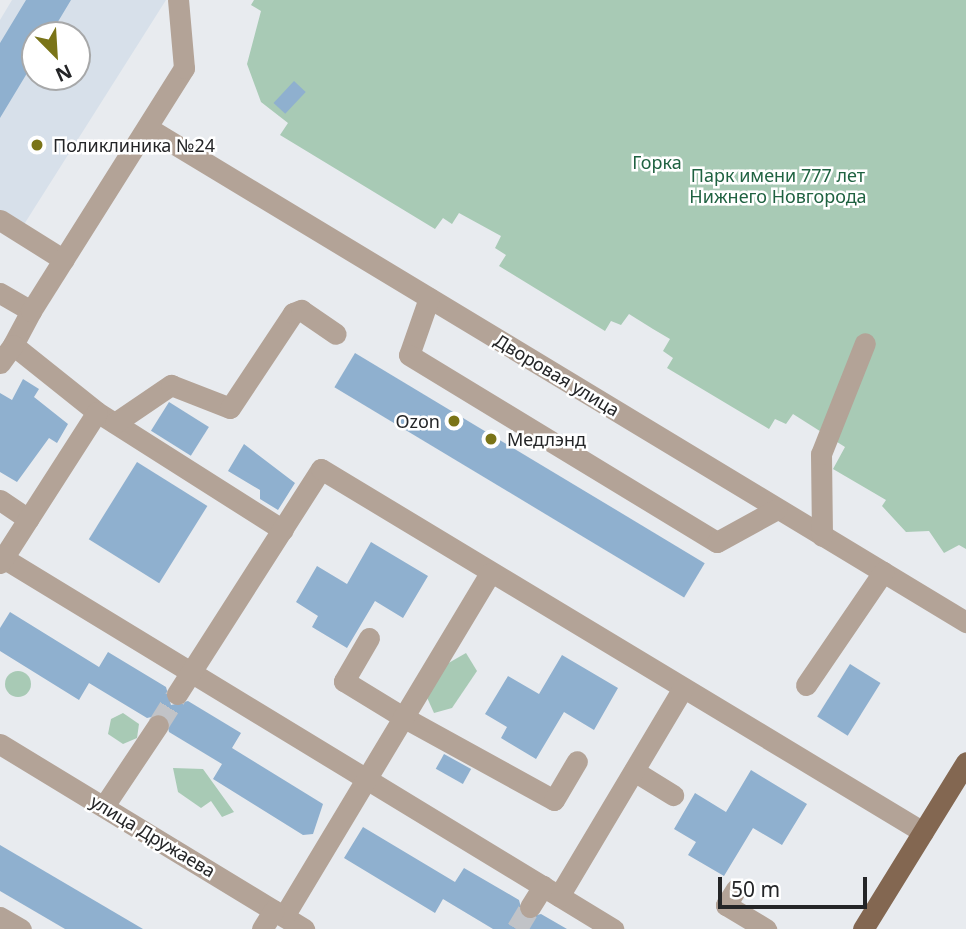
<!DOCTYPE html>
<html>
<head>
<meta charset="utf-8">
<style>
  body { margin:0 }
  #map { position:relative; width:966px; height:929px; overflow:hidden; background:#e8ebef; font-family:"Noto Sans",sans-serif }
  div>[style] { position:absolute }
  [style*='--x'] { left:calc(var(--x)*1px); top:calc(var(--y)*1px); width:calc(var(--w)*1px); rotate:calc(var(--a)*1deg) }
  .built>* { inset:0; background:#d7e0ea }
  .green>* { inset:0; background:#a8cab5 }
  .round { border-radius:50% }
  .building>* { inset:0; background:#8fb0cf; transform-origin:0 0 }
  .minor-tunnel>* { height:21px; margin-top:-10.5px; transform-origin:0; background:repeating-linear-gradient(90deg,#c1c3c7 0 21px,transparent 0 31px) }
  .minor>* { height:21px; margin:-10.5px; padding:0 10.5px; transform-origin:10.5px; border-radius:10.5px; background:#b3a397 }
  .major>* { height:21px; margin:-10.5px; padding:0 10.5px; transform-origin:10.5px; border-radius:10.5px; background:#836751 }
  .dots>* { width:19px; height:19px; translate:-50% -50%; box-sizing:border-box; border:4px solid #fff; border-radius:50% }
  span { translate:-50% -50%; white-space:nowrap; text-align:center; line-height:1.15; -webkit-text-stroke:5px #fff; paint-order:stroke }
  .poi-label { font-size:18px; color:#242527 }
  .left { translate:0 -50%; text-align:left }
  .right { translate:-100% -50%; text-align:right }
  .park-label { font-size:18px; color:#1f6241 }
  .street-label { font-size:18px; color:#242527 }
  .north { position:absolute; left:21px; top:21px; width:70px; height:70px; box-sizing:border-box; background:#fff; border:2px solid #a7a8a9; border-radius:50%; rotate:156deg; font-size:19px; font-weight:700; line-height:28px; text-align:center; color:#242527 }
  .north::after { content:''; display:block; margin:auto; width:24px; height:32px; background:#7a7418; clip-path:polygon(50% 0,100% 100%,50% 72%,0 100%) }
  .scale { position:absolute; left:718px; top:877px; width:149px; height:32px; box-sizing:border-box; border:4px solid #242527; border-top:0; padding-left:9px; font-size:21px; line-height:24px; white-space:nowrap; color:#242527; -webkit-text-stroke:5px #fff; paint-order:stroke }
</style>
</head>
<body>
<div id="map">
  <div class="built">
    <div style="clip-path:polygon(evenodd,12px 0,166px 0,23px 226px,0 212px,0 20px,12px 0,35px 35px,77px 35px,77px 77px,35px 77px,35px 35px)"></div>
  </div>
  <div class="green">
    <div style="clip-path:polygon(254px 0,966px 0,966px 549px,959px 545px,944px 553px,929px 531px,906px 532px,882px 506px,886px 500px,833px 469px,845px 447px,793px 414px,786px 424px,775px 419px,769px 429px,667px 368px,673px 358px,663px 351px,670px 339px,653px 329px,629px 314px,621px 325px,611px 321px,605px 331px,499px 266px,506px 255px,495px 248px,501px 236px,459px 213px,452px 224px,443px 218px,435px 229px,280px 135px,288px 123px,261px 102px,247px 64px,261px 11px,251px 5px)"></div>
    <div style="clip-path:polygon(466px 653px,477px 671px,452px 708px,434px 713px,425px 693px,445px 665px)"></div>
    <div class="round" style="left:5px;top:671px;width:26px;height:26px"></div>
    <div style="clip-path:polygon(123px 713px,139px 724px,137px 738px,123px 744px,108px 734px,111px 719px)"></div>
    <div style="clip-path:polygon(173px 768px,203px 769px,234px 812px,222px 817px,211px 801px,201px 808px,178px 792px)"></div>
  </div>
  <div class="building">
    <div style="clip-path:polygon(26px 0,71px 0,50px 35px,35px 35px,35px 60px,0 118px,0 43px)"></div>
    <div style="left:294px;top:81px;width:16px;height:30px;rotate:43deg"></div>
    <div style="left:355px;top:353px;width:408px;height:40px;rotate:31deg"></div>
    <div style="clip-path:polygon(23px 379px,39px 389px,34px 397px,68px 424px,57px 443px,49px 438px,17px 482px,0 472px,0 393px,12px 400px)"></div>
    <div style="left:169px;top:402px;width:47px;height:34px;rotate:32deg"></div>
    <div style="clip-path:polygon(244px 444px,295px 483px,278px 510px,260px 499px,260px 490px,228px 471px)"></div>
    <div style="left:137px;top:462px;width:83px;height:91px;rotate:32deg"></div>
    <div style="clip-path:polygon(371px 542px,428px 576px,403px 618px,375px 601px,347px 648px,312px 627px,318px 616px,296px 602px,317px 566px,347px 584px)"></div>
    <div style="clip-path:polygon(10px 612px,99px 667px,108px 652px,166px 687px,171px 705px,188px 701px,241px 733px,232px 748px,323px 804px,313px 834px,303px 835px,213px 779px,222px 764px,169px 732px,165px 714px,147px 718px,89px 683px,79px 700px,0 651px,0 628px)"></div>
    <div style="clip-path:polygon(562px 655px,618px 688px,594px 730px,564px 712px,536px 759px,501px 738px,507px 727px,485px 714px,508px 676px,539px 694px)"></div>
    <div style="left:850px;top:664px;width:36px;height:62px;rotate:32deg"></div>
    <div style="left:444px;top:754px;width:31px;height:17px;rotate:29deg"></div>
    <div style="clip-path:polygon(751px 770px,807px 804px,782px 845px,753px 828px,724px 876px,688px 855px,696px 842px,674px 829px,695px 793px,726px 812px)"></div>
    <div style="clip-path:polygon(363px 827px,455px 882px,464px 868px,519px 900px,524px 918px,541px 914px,567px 929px,493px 929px,443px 899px,435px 913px,344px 858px)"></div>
    <div style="clip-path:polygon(0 845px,143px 929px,65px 929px,0 891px)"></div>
  </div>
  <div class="minor-tunnel">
    <div style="--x:158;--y:725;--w:36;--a:-58"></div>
    <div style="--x:517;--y:929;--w:26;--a:-59"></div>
  </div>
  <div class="minor">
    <div style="--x:148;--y:128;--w:956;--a:31.13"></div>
    <div style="--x:0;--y:220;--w:75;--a:32"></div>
    <div style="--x:0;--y:293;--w:36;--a:30"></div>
    <div style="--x:31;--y:311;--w:38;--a:118"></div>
    <div style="--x:13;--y:345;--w:107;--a:38.6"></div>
    <div style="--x:97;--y:412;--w:220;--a:32.4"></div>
    <div style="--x:429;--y:298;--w:60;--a:109.3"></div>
    <div style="--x:409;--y:355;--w:360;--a:31.3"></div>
    <div style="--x:717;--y:542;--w:68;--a:-28.8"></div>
    <div style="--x:31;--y:311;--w:287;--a:-57.8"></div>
    <div style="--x:184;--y:68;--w:68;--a:-95"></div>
    <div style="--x:0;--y:363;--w:22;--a:-54"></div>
    <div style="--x:115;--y:423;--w:68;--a:-34.2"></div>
    <div style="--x:171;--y:385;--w:63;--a:21.3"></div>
    <div style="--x:230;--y:408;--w:114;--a:-56.4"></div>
    <div style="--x:293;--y:313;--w:9;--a:-21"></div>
    <div style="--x:301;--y:310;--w:42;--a:34.4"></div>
    <div style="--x:0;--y:500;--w:34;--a:34"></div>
    <div style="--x:822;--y:536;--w:82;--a:-90.7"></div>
    <div style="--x:821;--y:454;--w:119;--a:-68.4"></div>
    <div style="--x:0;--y:556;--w:718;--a:31.32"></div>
    <div style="--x:0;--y:563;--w:179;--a:-57.3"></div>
    <div style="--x:369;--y:638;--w:50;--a:120.2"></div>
    <div style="--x:344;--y:681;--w:69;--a:31.4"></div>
    <div style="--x:403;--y:717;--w:172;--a:28.8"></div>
    <div style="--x:554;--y:800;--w:45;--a:-59.5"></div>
    <div style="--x:806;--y:685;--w:137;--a:-55.7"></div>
    <div style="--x:177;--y:694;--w:267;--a:-57.4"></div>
    <div style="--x:321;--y:469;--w:703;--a:31.09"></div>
    <div style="--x:0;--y:744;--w:356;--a:31.3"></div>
    <div style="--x:634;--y:771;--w:46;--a:31.6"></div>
    <div style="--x:104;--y:806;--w:97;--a:-56.3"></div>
    <div style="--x:736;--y:889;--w:19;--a:122"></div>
    <div style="--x:726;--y:905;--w:47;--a:31"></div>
    <div style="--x:559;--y:896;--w:242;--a:-59.2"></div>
    <div style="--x:530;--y:907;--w:25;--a:-58"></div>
    <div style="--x:284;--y:916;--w:400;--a:-59"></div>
    <div style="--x:0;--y:917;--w:24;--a:30"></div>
    <div style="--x:262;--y:929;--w:22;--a:-58"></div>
  </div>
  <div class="major">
    <div style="--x:863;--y:929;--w:196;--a:-58.3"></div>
  </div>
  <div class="dots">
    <div style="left:37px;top:145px;background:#7a7418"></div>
    <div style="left:454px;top:421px;background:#7a7418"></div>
    <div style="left:491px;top:439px;background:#7a7418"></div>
  </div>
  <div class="poi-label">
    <span class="left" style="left:53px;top:145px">Поликлиника №24</span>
    <span class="right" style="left:440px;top:421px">Ozon</span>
    <span class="left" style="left:507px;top:439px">Медлэнд</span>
  </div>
  <div class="park-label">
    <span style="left:657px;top:162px">Горка</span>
    <span style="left:778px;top:186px">Парк имени 777 лет<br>Нижнего Новгорода</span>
  </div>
  <div class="street-label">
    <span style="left:557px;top:375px;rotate:31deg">Дворовая улица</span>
    <span style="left:153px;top:836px;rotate:31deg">улица Дружаева</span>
  </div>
  <div class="north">N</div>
  <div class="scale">50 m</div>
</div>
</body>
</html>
